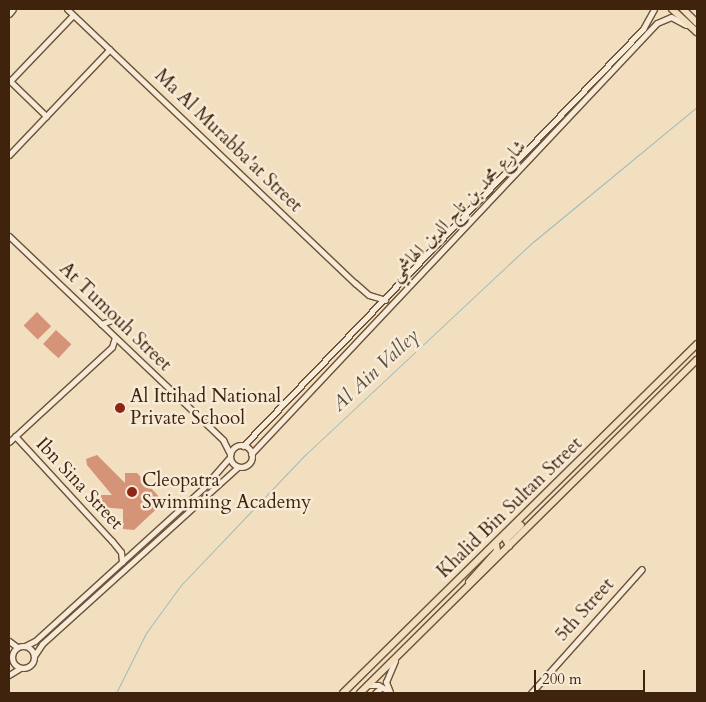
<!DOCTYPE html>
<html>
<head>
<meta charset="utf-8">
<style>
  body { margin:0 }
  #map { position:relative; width:706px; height:702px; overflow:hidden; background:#f2dfc0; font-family:Cardo,Amiri,serif }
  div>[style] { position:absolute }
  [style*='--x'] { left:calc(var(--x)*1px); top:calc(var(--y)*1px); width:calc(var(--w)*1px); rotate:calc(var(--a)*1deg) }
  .stream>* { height:1px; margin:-0.5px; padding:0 0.5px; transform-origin:0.5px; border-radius:0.5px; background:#9dbbba }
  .building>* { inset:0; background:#d59378; transform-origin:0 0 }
  .roads { filter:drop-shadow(1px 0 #6c5239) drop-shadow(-1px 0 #6c5239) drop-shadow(0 1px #6c5239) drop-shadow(0 -1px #6c5239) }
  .minor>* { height:5px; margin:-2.5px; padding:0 2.5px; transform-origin:2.5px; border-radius:2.5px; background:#f7ead6 }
  .minor>.ring { margin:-2.5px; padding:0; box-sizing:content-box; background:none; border:5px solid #f7ead6; border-radius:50% }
  .major>* { height:6px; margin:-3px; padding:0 3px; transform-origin:3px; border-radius:3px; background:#f2dfc0 }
  .dots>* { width:14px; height:14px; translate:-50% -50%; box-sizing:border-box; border:2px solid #f7ead6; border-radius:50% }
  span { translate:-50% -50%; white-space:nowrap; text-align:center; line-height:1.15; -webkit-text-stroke:5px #f7ead6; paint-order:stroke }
  .street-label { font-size:19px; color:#3f230c }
  .poi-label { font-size:19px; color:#3f230c }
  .left { translate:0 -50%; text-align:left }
  .water-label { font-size:20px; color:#5b5140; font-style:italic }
  .frame { position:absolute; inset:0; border:10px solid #3f230c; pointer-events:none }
  .scale { position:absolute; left:534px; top:670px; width:111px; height:22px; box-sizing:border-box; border:2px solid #3f230c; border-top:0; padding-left:6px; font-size:15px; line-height:18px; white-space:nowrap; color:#3f230c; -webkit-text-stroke:4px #f7ead6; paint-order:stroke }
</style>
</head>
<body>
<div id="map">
  <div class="stream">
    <div style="--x:116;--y:693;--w:67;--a:-63.4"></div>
    <div style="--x:146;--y:633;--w:59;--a:-53.9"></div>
    <div style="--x:181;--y:585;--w:180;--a:-46.4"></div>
    <div style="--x:305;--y:455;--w:312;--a:-43.1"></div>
    <div style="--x:533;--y:242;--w:212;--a:-39.5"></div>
  </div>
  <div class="building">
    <div style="left:37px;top:312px;width:20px;height:19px;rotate:45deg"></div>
    <div style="left:56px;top:330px;width:21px;height:19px;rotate:43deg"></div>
    <div style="clip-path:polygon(97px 455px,125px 483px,125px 473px,137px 473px,164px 502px,134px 530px,123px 529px,123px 509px,101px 507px,101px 495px,112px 495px,87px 465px,86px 459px)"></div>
  </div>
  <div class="roads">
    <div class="minor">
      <div style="--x:67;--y:9;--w:398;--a:43.6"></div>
      <div style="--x:355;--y:283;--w:18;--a:41"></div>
      <div style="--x:369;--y:295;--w:17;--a:17"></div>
      <div style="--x:9;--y:14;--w:6;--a:-51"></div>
      <div style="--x:9;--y:80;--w:52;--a:44.2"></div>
      <div style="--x:10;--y:81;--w:91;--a:-46.3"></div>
      <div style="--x:9;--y:155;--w:146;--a:-46.4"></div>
      <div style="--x:9;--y:236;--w:296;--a:43.6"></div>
      <div style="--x:223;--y:440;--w:16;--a:63"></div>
      <div style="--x:101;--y:324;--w:12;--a:-20"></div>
      <div style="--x:15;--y:436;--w:143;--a:47.3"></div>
      <div style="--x:112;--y:541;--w:14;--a:51"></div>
      <div style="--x:121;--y:552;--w:10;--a:84"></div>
      <div style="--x:9;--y:442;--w:140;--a:-42.7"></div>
      <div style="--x:112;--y:347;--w:10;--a:-73"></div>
      <div class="ring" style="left:230px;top:445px;width:17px;height:17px"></div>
      <div style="--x:243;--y:446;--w:578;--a:-46.19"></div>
      <div style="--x:643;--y:29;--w:23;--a:-61"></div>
      <div style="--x:251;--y:454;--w:592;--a:-46.71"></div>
      <div style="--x:657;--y:23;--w:15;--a:-23"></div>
      <div style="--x:671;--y:17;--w:17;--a:28"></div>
      <div style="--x:9;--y:641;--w:10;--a:37"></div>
      <div class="ring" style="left:12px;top:646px;width:17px;height:17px"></div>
      <div style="--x:25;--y:646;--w:11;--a:-27"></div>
      <div style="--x:35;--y:641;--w:227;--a:-42.3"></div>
      <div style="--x:203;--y:488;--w:41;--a:-48.9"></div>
      <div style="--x:34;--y:656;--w:14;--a:-56"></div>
      <div style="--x:42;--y:644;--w:264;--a:-42.1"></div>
      <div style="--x:9;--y:675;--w:13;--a:-32"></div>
      <div style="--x:368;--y:685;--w:10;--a:0"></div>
      <div style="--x:378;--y:685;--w:12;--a:31"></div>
      <div style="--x:390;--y:692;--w:11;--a:-112"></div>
      <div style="--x:386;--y:682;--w:23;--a:-67"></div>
      <div style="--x:375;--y:693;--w:9;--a:-41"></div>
      <div style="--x:531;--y:693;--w:166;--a:-48.2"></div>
    </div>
    <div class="major">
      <div style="--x:672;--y:9;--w:34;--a:43"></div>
      <div style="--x:683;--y:9;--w:20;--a:45"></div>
      <div style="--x:509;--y:546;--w:7;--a:-117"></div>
      <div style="--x:506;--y:540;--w:21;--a:-45"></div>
      <div style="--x:469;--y:582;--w:42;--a:-47.9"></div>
      <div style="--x:497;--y:551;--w:7;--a:-98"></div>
      <div style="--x:343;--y:693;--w:497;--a:-44.6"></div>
      <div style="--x:360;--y:693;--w:474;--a:-44.7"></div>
    </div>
  </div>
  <div class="dots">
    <div style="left:120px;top:408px;background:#8f2418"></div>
    <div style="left:132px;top:492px;background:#8f2418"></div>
  </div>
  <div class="street-label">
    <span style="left:228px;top:141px;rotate:44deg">Ma Al Murabba'at Street</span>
    <span style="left:458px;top:211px;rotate:-46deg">شارع محمد بن تاج الدين الهاشمي</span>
    <span style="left:115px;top:317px;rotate:44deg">At Tumouh Street</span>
    <span style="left:79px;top:484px;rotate:47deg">Ibn Sina Street</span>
    <span style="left:510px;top:508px;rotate:-44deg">Khalid Bin Sultan Street</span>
    <span style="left:585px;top:610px;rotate:-48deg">5th Street</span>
  </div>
  <div class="poi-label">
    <span class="left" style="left:130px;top:408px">Al Ittihad National<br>Private School</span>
    <span class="left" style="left:142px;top:492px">Cleopatra<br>Swimming Academy</span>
  </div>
  <div class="water-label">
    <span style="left:375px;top:370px;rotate:-43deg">Al Ain Valley</span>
  </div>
  <div class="frame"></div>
  <div class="scale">200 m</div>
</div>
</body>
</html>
